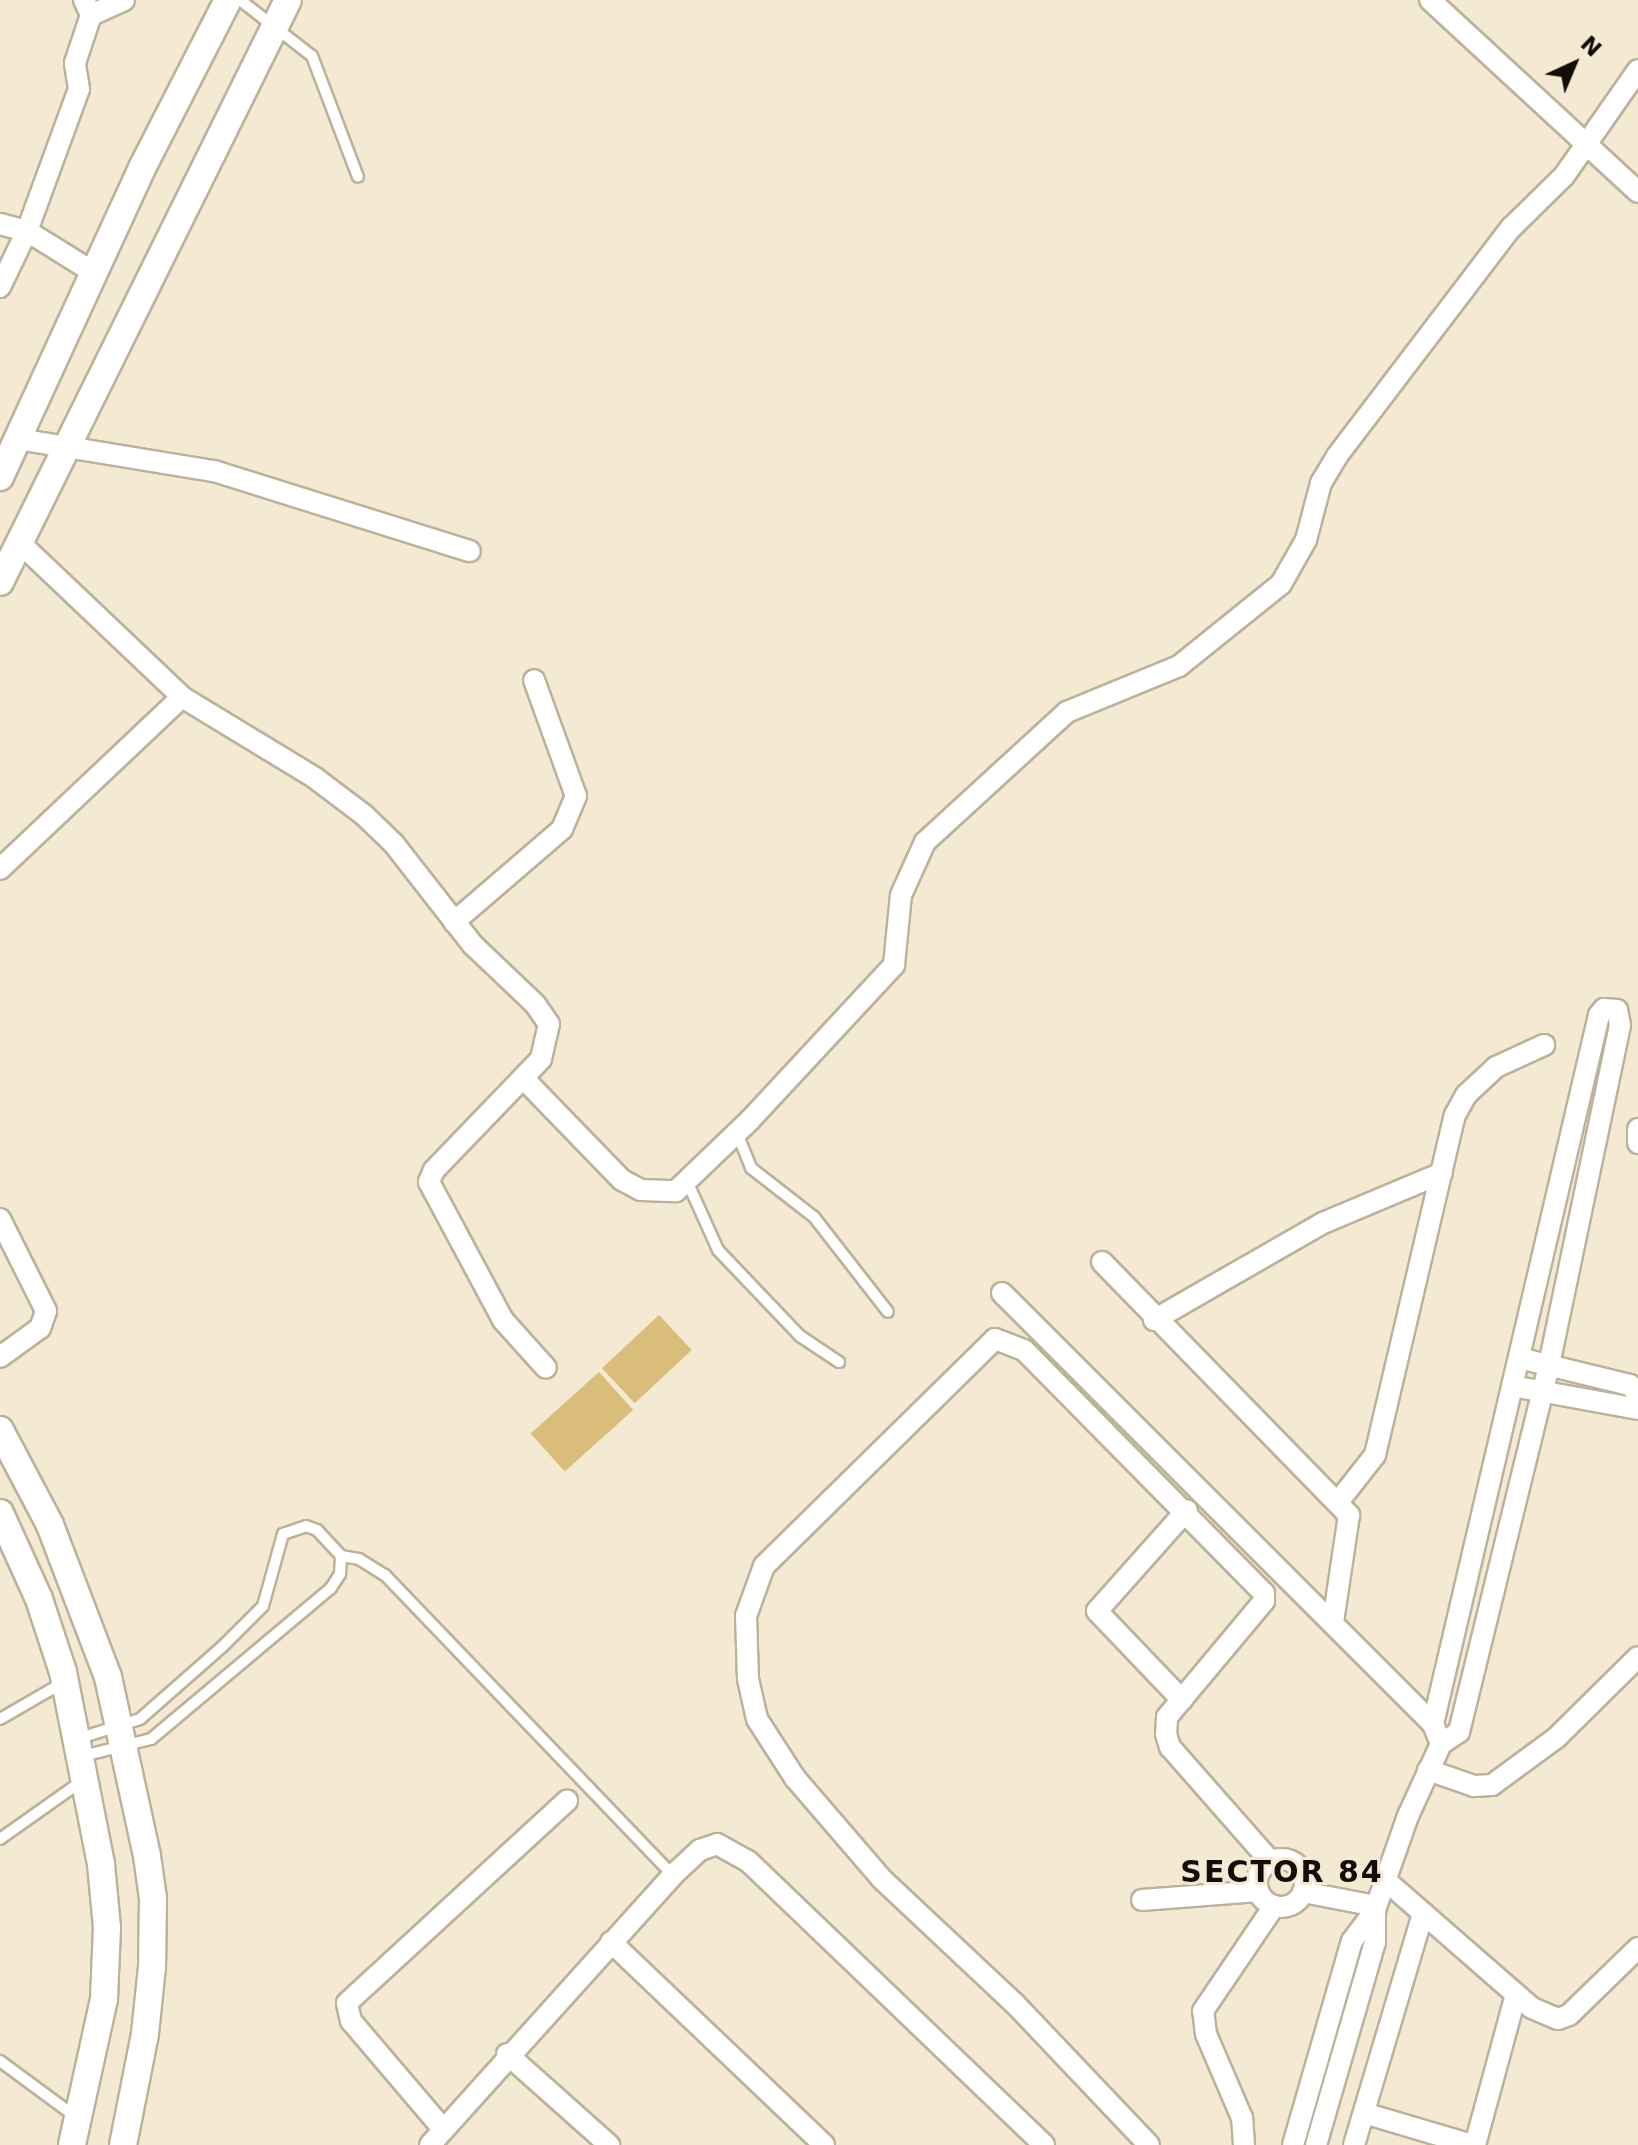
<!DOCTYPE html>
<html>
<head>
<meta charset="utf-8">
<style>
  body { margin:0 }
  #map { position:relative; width:1638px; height:2145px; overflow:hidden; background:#f4e9d2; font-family:"DejaVu Sans",sans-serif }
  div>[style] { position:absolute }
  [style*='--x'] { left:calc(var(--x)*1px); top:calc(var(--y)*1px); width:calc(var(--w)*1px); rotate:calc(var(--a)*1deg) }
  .green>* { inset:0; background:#dabd7b; transform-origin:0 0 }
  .roads { filter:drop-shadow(2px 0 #bcb29c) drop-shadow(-2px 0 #bcb29c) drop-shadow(0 2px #bcb29c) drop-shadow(0 -2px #bcb29c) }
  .service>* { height:10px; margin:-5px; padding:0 5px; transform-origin:5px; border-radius:5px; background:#fff }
  .minor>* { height:20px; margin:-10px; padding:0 10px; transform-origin:10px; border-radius:10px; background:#fff }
  .minor>.ring { margin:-10px; padding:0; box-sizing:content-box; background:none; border:20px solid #fff; border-radius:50% }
  .tertiary>* { height:26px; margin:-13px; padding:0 13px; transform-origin:13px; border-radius:13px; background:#fff }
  span { translate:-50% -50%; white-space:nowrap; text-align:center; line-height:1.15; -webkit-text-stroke:6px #f4e9d2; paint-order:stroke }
  .district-label { font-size:30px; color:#120e07; font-weight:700; letter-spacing:2px }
  .north { position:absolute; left:1534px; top:24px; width:80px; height:80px; -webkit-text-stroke:6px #f4e9d2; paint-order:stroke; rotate:44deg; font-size:22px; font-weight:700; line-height:32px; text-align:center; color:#120e07 }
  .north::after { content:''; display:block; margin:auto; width:28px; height:36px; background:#120e07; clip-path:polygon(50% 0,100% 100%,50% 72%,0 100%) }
</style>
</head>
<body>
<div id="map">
  <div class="green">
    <div style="left:659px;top:1315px;width:48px;height:78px;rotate:47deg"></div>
    <div style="left:599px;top:1372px;width:51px;height:92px;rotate:48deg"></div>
  </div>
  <div class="roads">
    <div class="service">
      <div style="--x:240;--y:0;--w:91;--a:37.9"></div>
      <div style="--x:312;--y:56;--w:129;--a:69.2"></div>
      <div style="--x:737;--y:1133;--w:38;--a:68"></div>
      <div style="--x:751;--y:1168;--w:80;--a:37.9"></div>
      <div style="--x:814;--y:1217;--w:120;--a:52.1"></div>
      <div style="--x:687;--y:1181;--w:76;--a:65.8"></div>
      <div style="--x:718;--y:1250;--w:119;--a:46.4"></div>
      <div style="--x:800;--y:1336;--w:47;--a:33.7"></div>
      <div style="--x:341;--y:1556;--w:18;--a:9"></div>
      <div style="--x:359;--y:1559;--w:31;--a:32"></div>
      <div style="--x:385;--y:1575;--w:416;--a:46.2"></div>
      <div style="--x:0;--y:1719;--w:74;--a:-30"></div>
      <div style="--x:80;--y:1738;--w:63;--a:-17.6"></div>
      <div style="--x:140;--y:1719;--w:109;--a:-41.3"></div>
      <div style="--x:222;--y:1647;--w:58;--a:-45"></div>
      <div style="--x:263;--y:1606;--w:75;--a:-74.5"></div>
      <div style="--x:283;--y:1534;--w:24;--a:-19"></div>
      <div style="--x:306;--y:1526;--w:12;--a:20"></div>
      <div style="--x:317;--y:1530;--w:35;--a:47"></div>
      <div style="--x:341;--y:1556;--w:18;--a:93"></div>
      <div style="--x:340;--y:1574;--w:17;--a:123"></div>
      <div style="--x:331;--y:1588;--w:235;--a:140"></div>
      <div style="--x:151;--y:1739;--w:70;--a:166"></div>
      <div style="--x:0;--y:1839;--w:100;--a:-35.3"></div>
      <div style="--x:0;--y:2061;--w:94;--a:36.4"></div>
    </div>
    <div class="minor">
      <div style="--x:1430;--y:0;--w:283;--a:42.7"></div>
      <div style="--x:91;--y:15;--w:36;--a:-24"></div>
      <div style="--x:0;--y:224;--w:28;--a:15"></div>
      <div style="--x:27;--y:231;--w:81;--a:31.9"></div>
      <div style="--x:0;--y:287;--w:62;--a:-64.3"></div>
      <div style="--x:27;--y:231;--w:151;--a:-69.9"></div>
      <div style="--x:79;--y:89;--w:26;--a:-99"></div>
      <div style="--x:75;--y:63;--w:51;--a:-71.6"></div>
      <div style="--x:91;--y:15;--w:17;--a:-115"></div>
      <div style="--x:18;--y:439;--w:199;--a:9.3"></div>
      <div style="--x:214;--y:471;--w:268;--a:17.4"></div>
      <div style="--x:20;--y:543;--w:224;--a:43.5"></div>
      <div style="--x:0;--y:869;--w:250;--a:-43.4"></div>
      <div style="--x:182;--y:697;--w:156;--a:31.3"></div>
      <div style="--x:315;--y:778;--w:61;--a:37.1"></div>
      <div style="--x:364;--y:815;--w:42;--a:44"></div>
      <div style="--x:394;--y:844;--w:128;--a:52"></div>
      <div style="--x:473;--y:945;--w:86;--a:43.6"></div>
      <div style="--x:535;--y:1004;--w:24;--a:55"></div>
      <div style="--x:549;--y:1024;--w:36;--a:103"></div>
      <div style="--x:541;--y:1059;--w:154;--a:133.9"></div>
      <div style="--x:434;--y:1170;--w:13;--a:113"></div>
      <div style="--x:429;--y:1182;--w:157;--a:61.8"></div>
      <div style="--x:503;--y:1320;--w:64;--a:48.1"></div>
      <div style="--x:454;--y:922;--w:143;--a:-40.7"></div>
      <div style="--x:562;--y:829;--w:36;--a:-67"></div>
      <div style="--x:576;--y:796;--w:123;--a:-109.9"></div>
      <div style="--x:523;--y:1078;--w:142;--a:45.9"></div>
      <div style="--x:622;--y:1180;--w:21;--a:28"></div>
      <div style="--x:641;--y:1190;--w:35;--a:2"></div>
      <div style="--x:676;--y:1191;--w:103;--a:-43.8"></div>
      <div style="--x:750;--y:1120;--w:212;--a:-47.1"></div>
      <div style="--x:894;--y:965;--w:70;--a:-84.3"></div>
      <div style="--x:901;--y:895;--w:58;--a:-65.6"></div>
      <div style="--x:925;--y:842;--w:193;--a:-42.5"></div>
      <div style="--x:1067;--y:712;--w:121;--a:-22.3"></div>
      <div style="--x:1179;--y:666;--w:131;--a:-38.8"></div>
      <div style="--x:1281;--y:584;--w:51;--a:-60.4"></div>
      <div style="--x:1306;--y:540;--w:59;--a:-75.3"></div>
      <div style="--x:1321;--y:483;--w:31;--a:-59"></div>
      <div style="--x:1337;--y:456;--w:287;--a:-52.7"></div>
      <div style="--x:1511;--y:228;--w:74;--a:-44.5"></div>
      <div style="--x:1564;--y:176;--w:129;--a:-55.1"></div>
      <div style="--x:1638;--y:1129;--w:14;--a:90"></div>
      <div style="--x:0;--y:1219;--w:103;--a:63.4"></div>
      <div style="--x:46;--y:1311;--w:18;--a:109"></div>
      <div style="--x:40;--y:1328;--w:49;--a:144.1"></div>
      <div style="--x:1102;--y:1262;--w:354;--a:45.7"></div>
      <div style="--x:1349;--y:1515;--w:108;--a:98.5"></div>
      <div style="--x:1002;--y:1293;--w:610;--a:45"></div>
      <div style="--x:1154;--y:1320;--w:195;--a:-29.9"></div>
      <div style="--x:1323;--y:1223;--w:129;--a:-22.8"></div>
      <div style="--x:1519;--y:1358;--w:114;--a:13.7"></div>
      <div style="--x:1630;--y:1385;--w:12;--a:48"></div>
      <div style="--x:1512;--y:1386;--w:128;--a:10.3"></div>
      <div style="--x:1338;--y:1502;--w:60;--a:-51.8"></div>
      <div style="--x:1375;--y:1455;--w:349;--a:-76.8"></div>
      <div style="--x:1455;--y:1115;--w:23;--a:-61"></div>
      <div style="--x:1466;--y:1095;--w:41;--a:-43"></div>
      <div style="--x:1496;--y:1067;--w:53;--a:-24.6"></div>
      <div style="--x:1182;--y:1700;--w:123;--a:-133.7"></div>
      <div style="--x:1097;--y:1611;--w:135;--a:-48.3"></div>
      <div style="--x:1428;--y:1770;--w:49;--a:19.2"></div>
      <div style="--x:1474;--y:1786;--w:18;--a:-3"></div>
      <div style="--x:1492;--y:1785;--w:79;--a:-36.3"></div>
      <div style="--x:1556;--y:1738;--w:115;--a:-44.6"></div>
      <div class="ring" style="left:1257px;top:1859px;width:28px;height:28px"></div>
      <div style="--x:1384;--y:1879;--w:196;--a:41.1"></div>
      <div style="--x:1532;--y:2008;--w:28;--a:23"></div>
      <div style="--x:1558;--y:2019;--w:12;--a:-20"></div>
      <div style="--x:1569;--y:2015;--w:96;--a:-44.2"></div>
      <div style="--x:1303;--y:1892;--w:74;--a:10.9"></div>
      <div style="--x:1142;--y:1900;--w:116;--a:-4.4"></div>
      <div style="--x:1375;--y:1910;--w:100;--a:-70.7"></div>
      <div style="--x:1408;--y:1816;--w:79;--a:-65.4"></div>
      <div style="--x:1441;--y:1744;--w:22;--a:-34"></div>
      <div style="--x:1459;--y:1732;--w:378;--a:-76.2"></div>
      <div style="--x:1549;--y:1365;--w:347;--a:-78.2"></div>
      <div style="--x:1620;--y:1025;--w:15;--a:-101"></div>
      <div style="--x:1617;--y:1010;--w:13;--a:-176"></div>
      <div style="--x:1604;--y:1009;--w:8;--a:130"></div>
      <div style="--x:1599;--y:1015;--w:728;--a:103.18"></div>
      <div style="--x:1433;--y:1724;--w:22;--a:68"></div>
      <div style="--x:611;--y:1942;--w:294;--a:43.6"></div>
      <div style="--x:507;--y:2054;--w:137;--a:41.7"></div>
      <div style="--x:1364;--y:2113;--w:113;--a:16.5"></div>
      <div style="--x:443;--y:2129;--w:142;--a:-130.4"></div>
      <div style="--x:351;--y:2021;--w:18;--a:-103"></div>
      <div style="--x:347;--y:2003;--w:299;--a:-42.6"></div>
      <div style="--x:430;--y:2145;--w:363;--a:-48"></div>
      <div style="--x:673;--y:1875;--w:37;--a:-43"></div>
      <div style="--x:700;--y:1850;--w:18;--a:-19"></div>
      <div style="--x:717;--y:1844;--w:35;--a:29"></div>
      <div style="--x:748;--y:1861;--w:410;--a:43.8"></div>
      <div style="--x:1149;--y:2145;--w:195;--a:-133.5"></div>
      <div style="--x:1015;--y:2004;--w:184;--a:-136.8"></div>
      <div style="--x:881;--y:1878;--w:132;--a:-130.7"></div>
      <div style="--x:795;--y:1778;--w:70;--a:-122.8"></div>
      <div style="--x:757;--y:1719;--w:41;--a:-102.7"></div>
      <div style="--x:748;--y:1679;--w:63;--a:-91.8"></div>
      <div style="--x:746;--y:1616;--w:53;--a:-70.2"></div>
      <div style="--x:764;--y:1566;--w:324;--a:-44.5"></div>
      <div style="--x:995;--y:1339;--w:31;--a:21"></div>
      <div style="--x:1024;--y:1350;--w:342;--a:45.4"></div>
      <div style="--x:1264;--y:1593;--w:8;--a:90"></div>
      <div style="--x:1264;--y:1601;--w:151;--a:129.9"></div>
      <div style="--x:1167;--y:1717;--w:17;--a:93"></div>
      <div style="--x:1166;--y:1734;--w:14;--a:73"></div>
      <div style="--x:1170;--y:1747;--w:152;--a:48.7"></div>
      <div style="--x:1244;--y:2145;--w:27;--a:-94"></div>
      <div style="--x:1242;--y:2118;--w:91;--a:-113.2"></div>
      <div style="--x:1206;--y:2034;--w:23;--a:-97"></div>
      <div style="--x:1203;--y:2011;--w:127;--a:-55.9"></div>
      <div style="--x:1293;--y:2145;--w:212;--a:-73.9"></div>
      <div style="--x:1352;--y:1941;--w:39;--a:-53"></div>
      <div style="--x:1375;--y:1910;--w:32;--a:90"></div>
      <div style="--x:1375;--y:1942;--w:211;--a:106.2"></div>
      <div style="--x:1354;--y:2145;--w:242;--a:-73.4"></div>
      <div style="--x:1475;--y:2145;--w:156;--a:-74.8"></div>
    </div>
    <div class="tertiary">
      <div style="--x:0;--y:477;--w:340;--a:-65.3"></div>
      <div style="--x:142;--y:168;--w:189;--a:-62.9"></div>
      <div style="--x:0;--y:582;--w:649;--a:-63.67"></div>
      <div style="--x:0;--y:1430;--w:107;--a:62.2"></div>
      <div style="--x:50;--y:1525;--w:163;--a:69.1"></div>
      <div style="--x:108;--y:1677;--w:183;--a:77.7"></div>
      <div style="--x:147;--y:1856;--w:42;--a:81.9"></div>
      <div style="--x:153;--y:1898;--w:69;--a:90.8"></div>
      <div style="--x:152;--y:1967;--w:67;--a:96"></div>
      <div style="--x:145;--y:2034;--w:113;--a:101.2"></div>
      <div style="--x:0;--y:1513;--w:94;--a:65.6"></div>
      <div style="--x:39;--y:1599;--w:77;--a:71.8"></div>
      <div style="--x:63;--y:1672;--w:196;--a:78.8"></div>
      <div style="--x:101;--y:1864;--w:63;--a:84.6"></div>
      <div style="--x:107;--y:1927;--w:72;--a:92.4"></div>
      <div style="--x:104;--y:1999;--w:149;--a:102.4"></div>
    </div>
  </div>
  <div class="district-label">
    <span style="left:1282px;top:1872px">SECTOR 84</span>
  </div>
  <div class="north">N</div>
</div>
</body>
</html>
